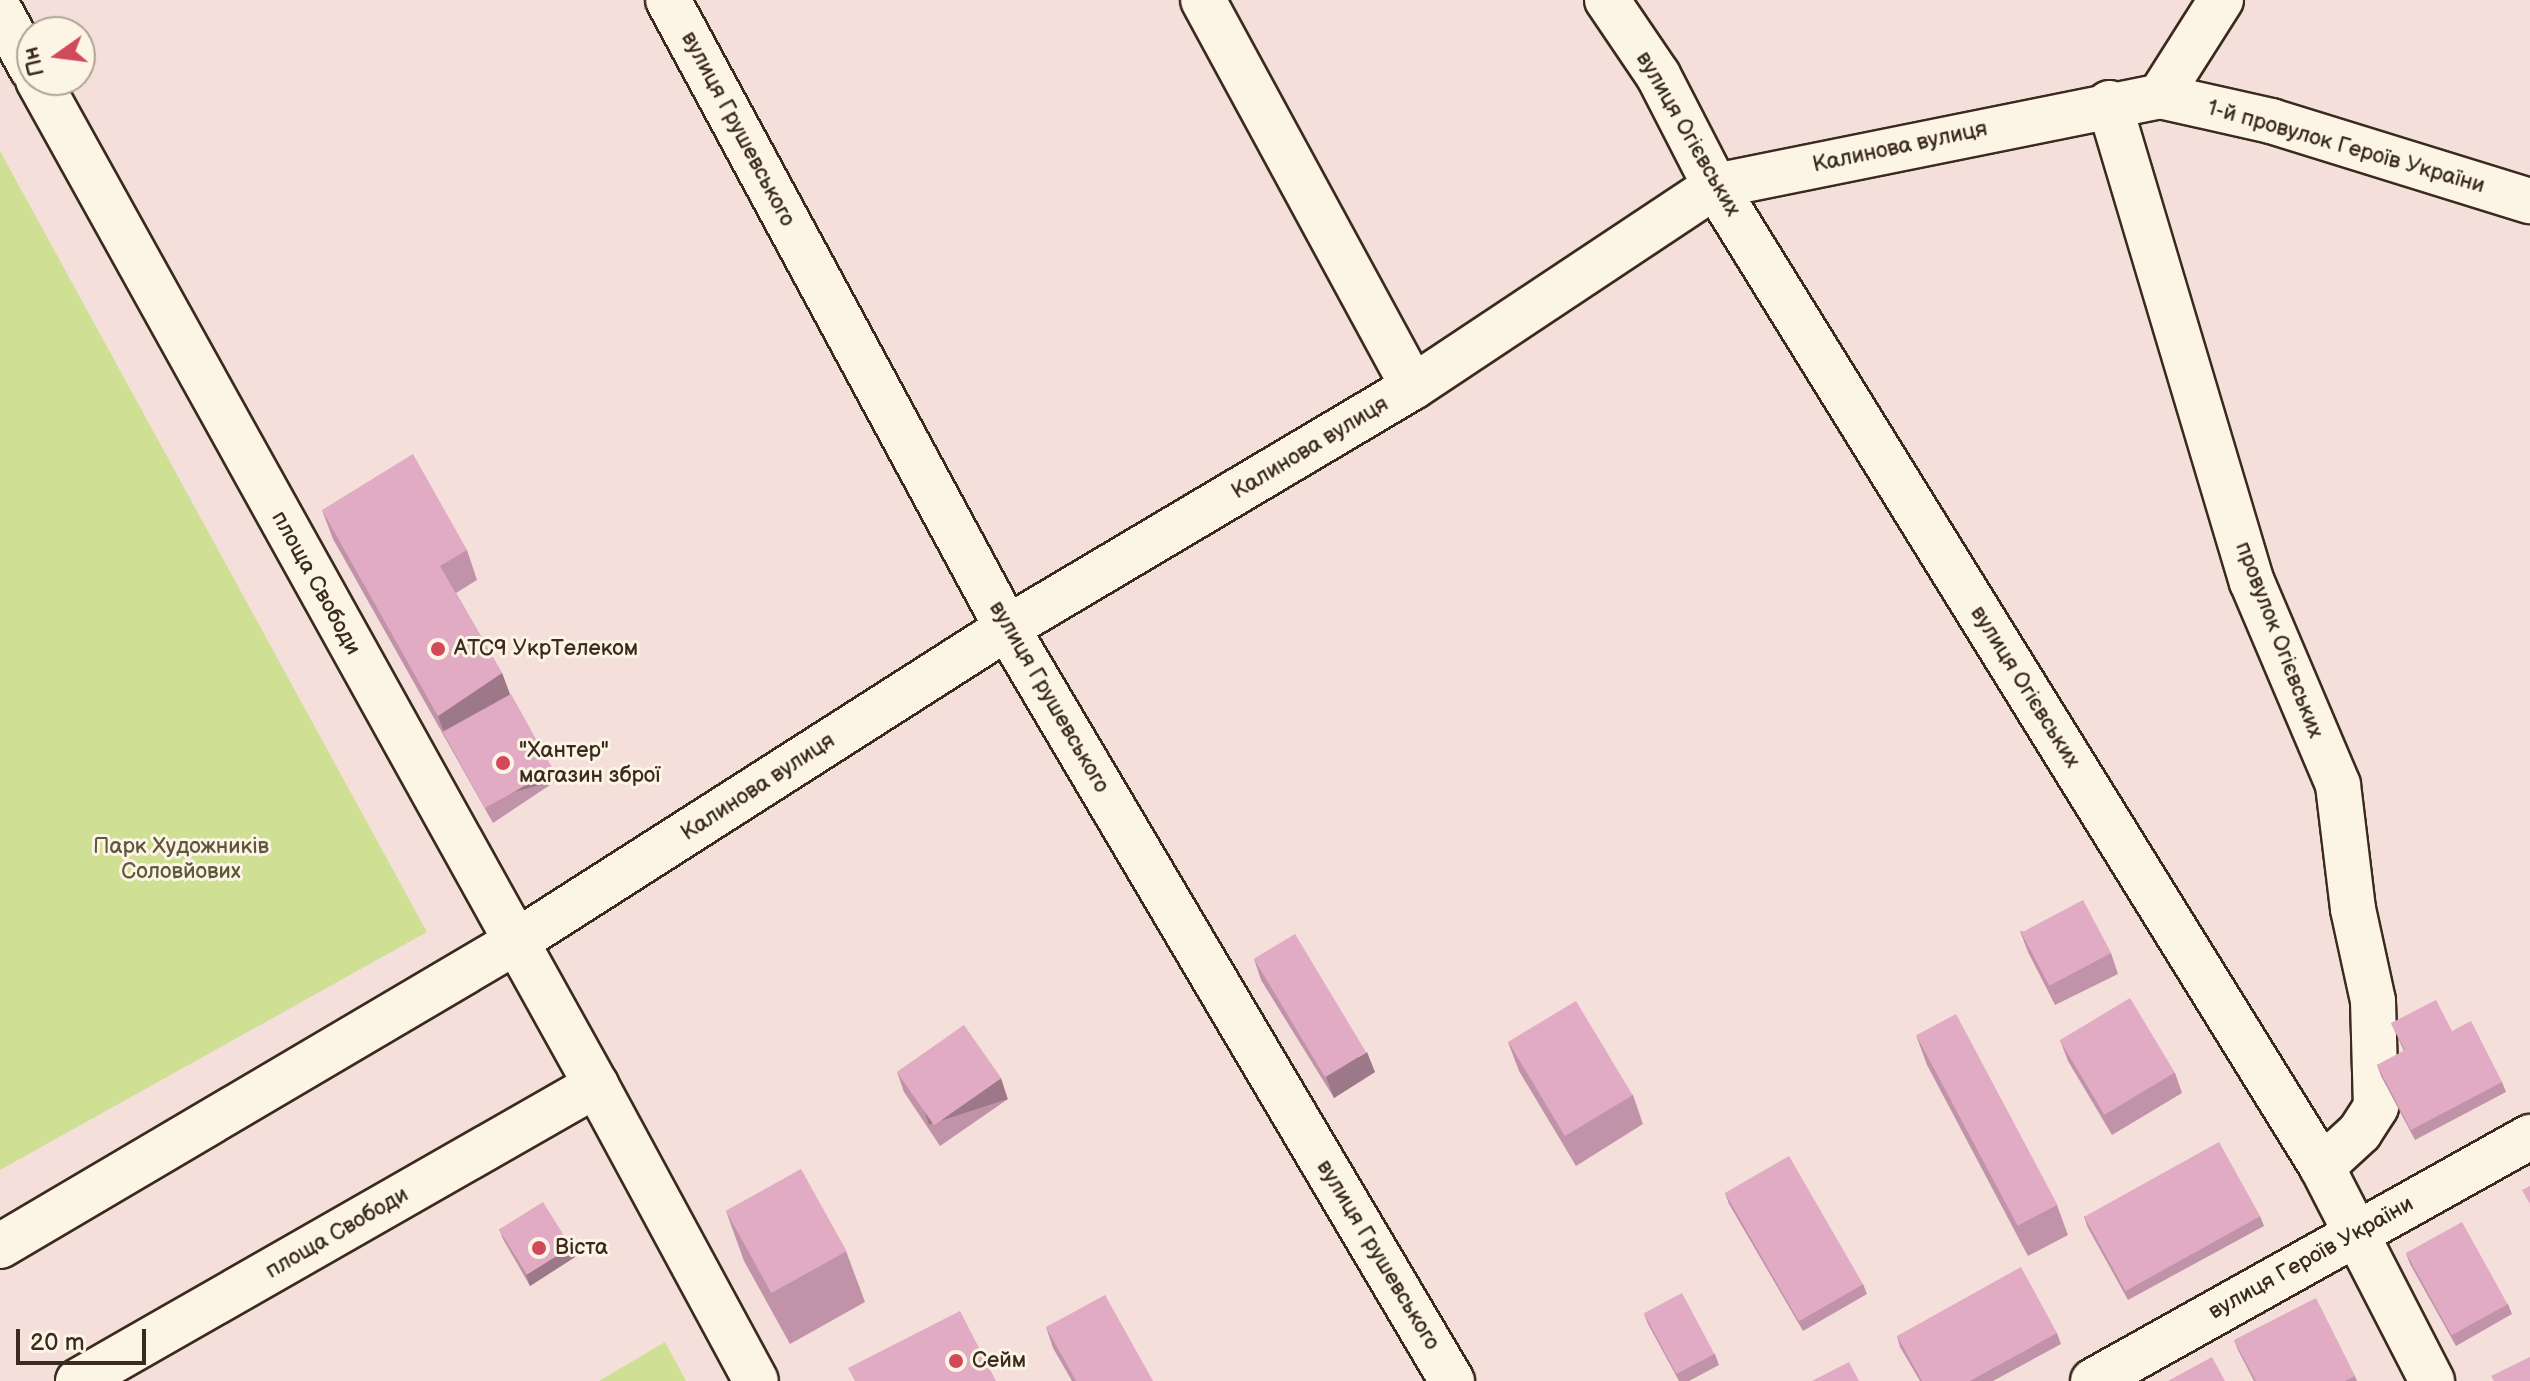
<!DOCTYPE html>
<html>
<head>
<meta charset="utf-8">
<style>
  body { margin:0 }
  #map { position:relative; width:2530px; height:1381px; overflow:hidden; background:#f4dfdb; font-family:"Balsamiq Sans",sans-serif }
  div>[style] { position:absolute }
  [style*='--x'] { left:calc(var(--x)*1px); top:calc(var(--y)*1px); width:calc(var(--w)*1px); rotate:calc(var(--a)*1deg) }
  .green>* { inset:0; background:#cfdf93 }
  .roads { filter:drop-shadow(2px 0 #3b2a1e) drop-shadow(-2px 0 #3b2a1e) drop-shadow(0 2px #3b2a1e) drop-shadow(0 -2px #3b2a1e) }
  .street>* { height:44px; margin:-22px; padding:0 22px; transform-origin:22px; border-radius:22px; background:#fcf5e5 }
  .secondary>* { height:44px; margin:-22px; padding:0 22px; transform-origin:22px; border-radius:22px; background:#fcf5e5 }
  .wall>* { inset:0; background:#c193a8 }
  .shaded-wall>* { inset:0; background:#9d7888; transform-origin:0 0 }
  .building>* { inset:0; background:#e0abc3; transform-origin:0 0 }
  .dots>* { width:22px; height:22px; translate:-50% -50%; box-sizing:border-box; border:4px solid #fcf5e5; border-radius:50% }
  span { translate:-50% -50%; white-space:nowrap; text-align:center; line-height:1.15; -webkit-text-stroke:6px #fcf5e5; paint-order:stroke }
  .street-label { font-size:22px; color:#3b2a1e }
  .poi-label { font-size:22px; color:#3b2a1e }
  .left { translate:0 -50%; text-align:left }
  .park-label { font-size:22px; color:#60573b }
  .north { position:absolute; left:16px; top:16px; width:80px; height:80px; box-sizing:border-box; background:#fcf5e5; border:2px solid #afa495; border-radius:50%; rotate:256deg; font-size:22px; font-weight:700; line-height:32px; text-align:center; color:#3b2a1e }
  .north::after { content:''; display:block; margin:auto; width:28px; height:36px; background:#d1495b; clip-path:polygon(50% 0,100% 100%,50% 72%,0 100%) }
  .scale { position:absolute; left:16px; top:1329px; width:130px; height:36px; box-sizing:border-box; border:4px solid #3b2a1e; border-top:0; padding-left:10px; font-size:24px; line-height:28px; white-space:nowrap; color:#3b2a1e; -webkit-text-stroke:6px #fcf5e5; paint-order:stroke }
</style>
</head>
<body>
<div id="map">
  <div class="green">
    <div style="clip-path:polygon(0 151px,427px 932px,0 1170px)"></div>
    <div style="clip-path:polygon(665px 1342px,686px 1381px,599px 1381px)"></div>
  </div>
  <div class="roads">
    <div class="street">
      <div style="--x:668;--y:0;--w:714;--a:61.64"></div>
      <div style="--x:1007;--y:628;--w:875;--a:59.42"></div>
      <div style="--x:1203;--y:0;--w:440;--a:61.5"></div>
      <div style="--x:1607;--y:0;--w:91;--a:55.8"></div>
      <div style="--x:1658;--y:75;--w:125;--a:62.8"></div>
      <div style="--x:1715;--y:186;--w:1154;--a:58.25"></div>
      <div style="--x:2322;--y:1167;--w:241;--a:62.8"></div>
      <div style="--x:0;--y:11;--w:66;--a:61.1"></div>
      <div style="--x:38;--y:80;--w:1150;--a:60.96"></div>
      <div style="--x:2160;--y:96;--w:114;--a:-57.6"></div>
      <div style="--x:2109;--y:103;--w:500;--a:73.4"></div>
      <div style="--x:2252;--y:582;--w:220;--a:67"></div>
      <div style="--x:2338;--y:785;--w:125;--a:83.1"></div>
      <div style="--x:2353;--y:909;--w:94;--a:77.7"></div>
      <div style="--x:2373;--y:1001;--w:106;--a:88.4"></div>
      <div style="--x:2376;--y:1107;--w:30;--a:123"></div>
      <div style="--x:2360;--y:1132;--w:52;--a:137.4"></div>
      <div style="--x:0;--y:1246;--w:597;--a:-30.52"></div>
      <div style="--x:514;--y:943;--w:585;--a:-32.58"></div>
      <div style="--x:1007;--y:628;--w:472;--a:-30.7"></div>
      <div style="--x:1413;--y:387;--w:363;--a:-33.6"></div>
      <div style="--x:1715;--y:186;--w:454;--a:-11.4"></div>
      <div style="--x:2160;--y:96;--w:114;--a:12.7"></div>
      <div style="--x:2271;--y:121;--w:271;--a:17.2"></div>
    </div>
    <div class="secondary">
      <div style="--x:78;--y:1381;--w:597;--a:-29.74"></div>
      <div style="--x:596;--y:1085;--w:336;--a:61.6"></div>
      <div style="--x:2093;--y:1381;--w:501;--a:-29.18"></div>
    </div>
  </div>
  <div class="wall">
    <div style="clip-path:polygon(322px 510px,467px 550px,477px 580px,456px 593px,502px 673px,510px 694px,553px 770px,556px 781px,493px 823px,333px 539px)"></div>
    <div style="clip-path:polygon(2020px 931px,2111px 953px,2118px 974px,2055px 1005px,2028px 952px)"></div>
    <div style="clip-path:polygon(1254px 959px,1375px 1072px,1334px 1098px,1261px 980px)"></div>
    <div style="clip-path:polygon(2391px 1023px,2452px 1031px,2502px 1082px,2506px 1092px,2415px 1140px,2381px 1076px,2377px 1065px,2404px 1051px)"></div>
    <div style="clip-path:polygon(1916px 1035px,2057px 1205px,2068px 1235px,2028px 1256px,1927px 1065px)"></div>
    <div style="clip-path:polygon(2060px 1040px,2175px 1073px,2182px 1093px,2112px 1135px,2068px 1061px)"></div>
    <div style="clip-path:polygon(1508px 1042px,1633px 1095px,1643px 1124px,1576px 1166px,1519px 1071px)"></div>
    <div style="clip-path:polygon(897px 1072px,1008px 1099px,940px 1146px,904px 1092px)"></div>
    <div style="clip-path:polygon(1725px 1193px,1863px 1284px,1867px 1294px,1803px 1331px,1729px 1204px)"></div>
    <div style="clip-path:polygon(726px 1211px,846px 1251px,865px 1302px,790px 1344px,744px 1261px)"></div>
    <div style="clip-path:polygon(2084px 1216px,2260px 1216px,2264px 1226px,2128px 1300px,2087px 1226px)"></div>
    <div style="clip-path:polygon(499px 1229px,575px 1257px,530px 1286px,503px 1239px)"></div>
    <div style="clip-path:polygon(2406px 1253px,2508px 1304px,2512px 1314px,2456px 1346px,2410px 1264px)"></div>
    <div style="clip-path:polygon(1644px 1314px,1715px 1354px,1719px 1365px,1689px 1381px,1679px 1381px,1648px 1324px)"></div>
    <div style="clip-path:polygon(1046px 1327px,1153px 1381px,1072px 1381px,1053px 1348px)"></div>
    <div style="clip-path:polygon(2057px 1333px,2061px 1344px,1993px 1381px,1920px 1381px,1900px 1347px,1897px 1336px)"></div>
    <div style="clip-path:polygon(2234px 1340px,2355px 1376px,2357px 1381px,2254px 1381px,2238px 1350px)"></div>
  </div>
  <div class="shaded-wall">
    <div style="clip-path:polygon(502px 673px,513px 703px,445px 735px,438px 716px)"></div>
    <div style="left:553px;top:770px;width:11px;height:77px;rotate:75deg"></div>
    <div style="clip-path:polygon(1367px 1052px,1375px 1072px,1334px 1098px,1326px 1077px)"></div>
    <div style="left:1001px;top:1078px;width:22px;height:83px;rotate:72deg"></div>
    <div style="clip-path:polygon(571px 1247px,575px 1257px,530px 1286px,526px 1275px)"></div>
  </div>
  <div class="building">
    <div style="clip-path:polygon(413px 454px,467px 550px,440px 566px,502px 673px,438px 716px,322px 510px)"></div>
    <div style="left:511px;top:694px;width:87px;height:78px;rotate:61deg"></div>
    <div style="left:2083px;top:900px;width:60px;height:70px;rotate:62deg"></div>
    <div style="left:1295px;top:934px;width:138px;height:48px;rotate:59deg"></div>
    <div style="left:2130px;top:998px;width:87px;height:82px;rotate:59deg"></div>
    <div style="clip-path:polygon(2436px 1000px,2452px 1031px,2471px 1021px,2502px 1082px,2411px 1130px,2377px 1065px,2405px 1050px,2391px 1023px)"></div>
    <div style="left:1576px;top:1001px;width:110px;height:79px;rotate:59deg"></div>
    <div style="left:1956px;top:1014px;width:216px;height:45px;rotate:62deg"></div>
    <div style="left:964px;top:1025px;width:65px;height:82px;rotate:55deg"></div>
    <div style="left:2219px;top:1142px;width:85px;height:154px;rotate:61deg"></div>
    <div style="left:1789px;top:1156px;width:148px;height:74px;rotate:60deg"></div>
    <div style="left:801px;top:1169px;width:94px;height:86px;rotate:61deg"></div>
    <div style="clip-path:polygon(2530px 1186px,2530px 1204px,2522px 1190px)"></div>
    <div style="left:543px;top:1202px;width:53px;height:52px;rotate:58deg"></div>
    <div style="left:2462px;top:1222px;width:94px;height:64px;rotate:61deg"></div>
    <div style="clip-path:polygon(2021px 1267px,2057px 1333px,1970px 1381px,1922px 1381px,1897px 1336px)"></div>
    <div style="left:1682px;top:1293px;width:69px;height:43px;rotate:62deg"></div>
    <div style="clip-path:polygon(1105px 1295px,1153px 1381px,1076px 1381px,1046px 1327px)"></div>
    <div style="clip-path:polygon(2316px 1298px,2355px 1376px,2345px 1381px,2256px 1381px,2234px 1340px)"></div>
    <div style="clip-path:polygon(960px 1311px,996px 1381px,855px 1381px,848px 1368px)"></div>
    <div style="clip-path:polygon(2212px 1357px,2225px 1381px,2168px 1381px)"></div>
    <div style="clip-path:polygon(2530px 1357px,2530px 1381px,2494px 1381px,2491px 1376px)"></div>
    <div style="clip-path:polygon(1849px 1362px,1859px 1381px,1812px 1381px)"></div>
  </div>
  <div class="dots">
    <div style="left:438px;top:649px;background:#d1495b"></div>
    <div style="left:503px;top:763px;background:#d1495b"></div>
    <div style="left:539px;top:1248px;background:#d1495b"></div>
    <div style="left:956px;top:1361px;background:#d1495b"></div>
  </div>
  <div class="street-label">
    <span style="left:738px;top:129px;rotate:62deg">вулиця Грушевського</span>
    <span style="left:1688px;top:134px;rotate:60deg">вулиця Огієвських</span>
    <span style="left:1900px;top:147px;rotate:-12deg">Калинова вулиця</span>
    <span style="left:2346px;top:147px;rotate:16deg">1-й провулок Героїв України</span>
    <span style="left:1310px;top:448px;rotate:-31deg">Калинова вулиця</span>
    <span style="left:316px;top:583px;rotate:61deg">площа Свободи</span>
    <span style="left:2279px;top:640px;rotate:69deg">провулок Огієвських</span>
    <span style="left:2025px;top:687px;rotate:58deg">вулиця Огієвських</span>
    <span style="left:1049px;top:697px;rotate:60deg">вулиця Грушевського</span>
    <span style="left:758px;top:787px;rotate:-33deg">Калинова вулиця</span>
    <span style="left:337px;top:1233px;rotate:-30deg">площа Свободи</span>
    <span style="left:1378px;top:1255px;rotate:59deg">вулиця Грушевського</span>
    <span style="left:2311px;top:1258px;rotate:-29deg">вулиця Героїв України</span>
  </div>
  <div class="poi-label">
    <span class="left" style="left:454px;top:649px">АТС9 УкрТелеком</span>
    <span class="left" style="left:519px;top:763px">"Хантер"<br>магазин зброї</span>
    <span class="left" style="left:555px;top:1248px">Віста</span>
    <span class="left" style="left:972px;top:1361px">Сейм</span>
  </div>
  <div class="park-label">
    <span style="left:181px;top:859px">Парк Художників<br>Соловйових</span>
  </div>
  <div class="north">Пн</div>
  <div class="scale">20 m</div>
</div>
</body>
</html>
